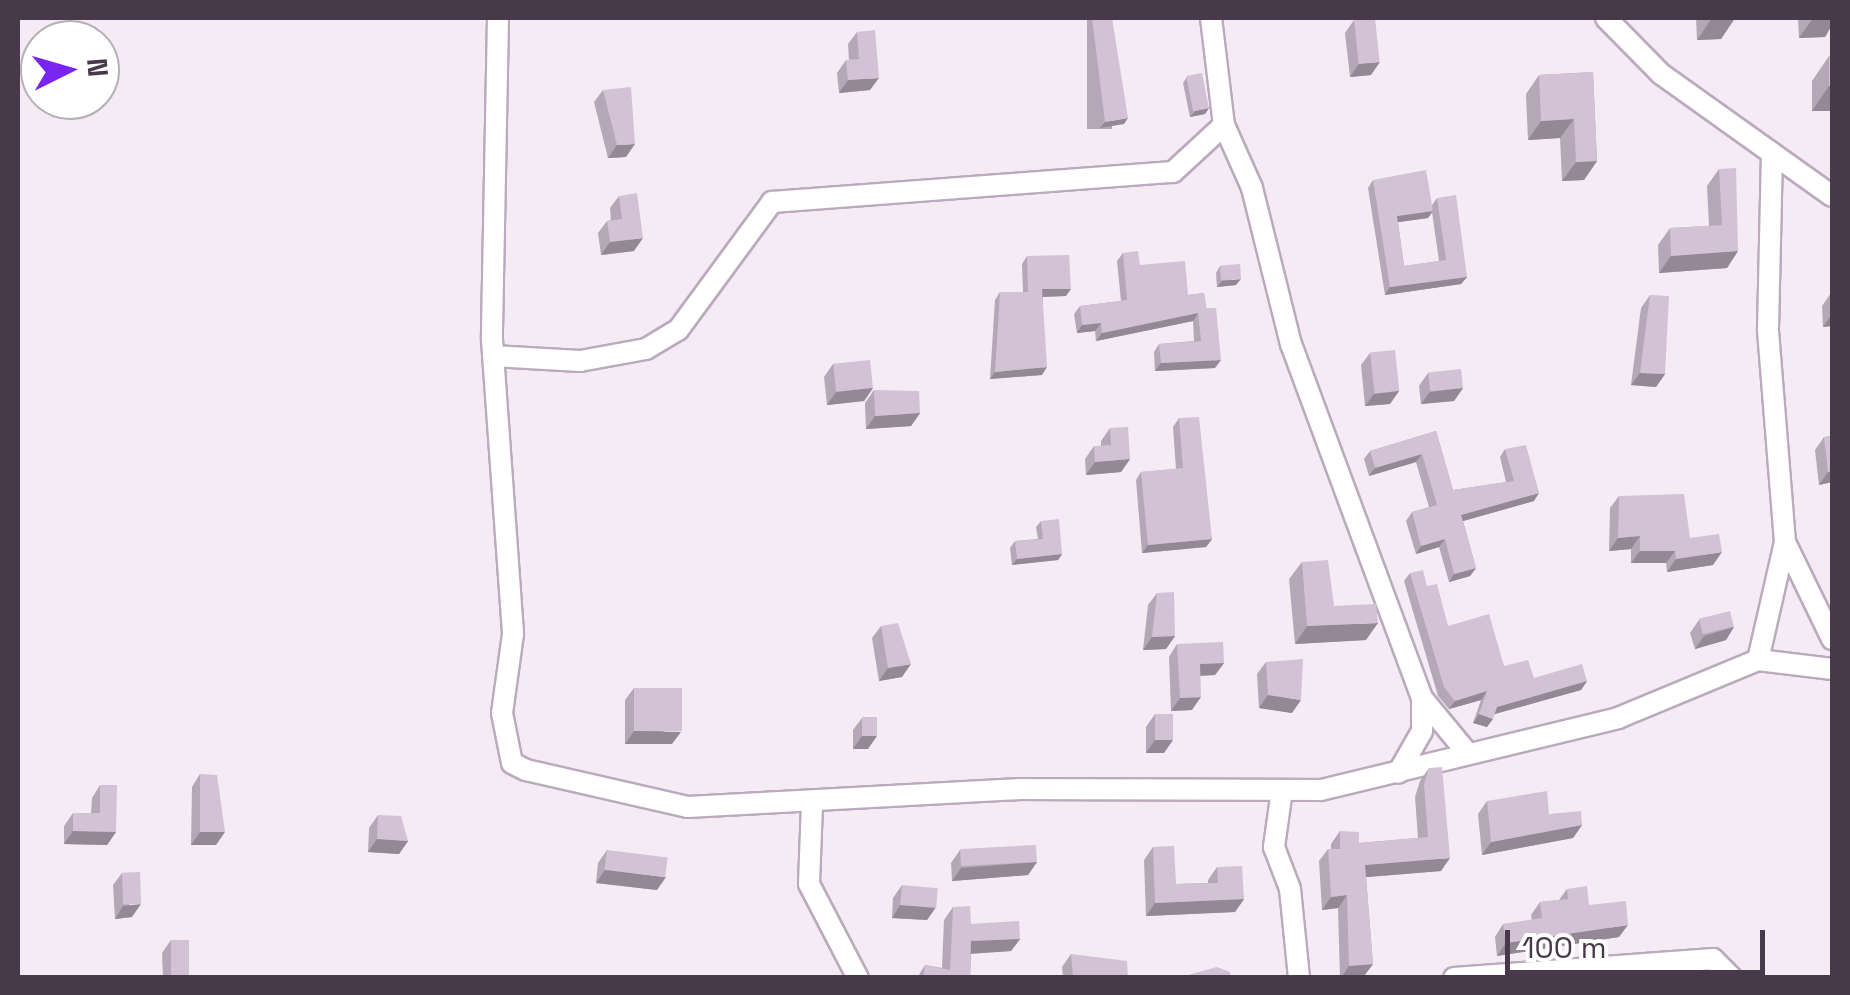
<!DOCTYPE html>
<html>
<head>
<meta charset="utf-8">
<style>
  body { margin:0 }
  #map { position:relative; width:1850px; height:995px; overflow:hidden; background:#f4ebf5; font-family:"Space Grotesk",sans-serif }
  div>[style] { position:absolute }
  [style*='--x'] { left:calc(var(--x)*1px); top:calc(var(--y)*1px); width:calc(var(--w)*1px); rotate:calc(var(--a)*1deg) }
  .roads { filter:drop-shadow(2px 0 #bbaabd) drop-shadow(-2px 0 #bbaabd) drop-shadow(0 2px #bbaabd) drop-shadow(0 -2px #bbaabd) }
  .minor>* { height:20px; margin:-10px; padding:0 10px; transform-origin:10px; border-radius:10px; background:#fff }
  .wall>* { inset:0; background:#b5a6b8; transform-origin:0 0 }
  .shaded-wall>* { inset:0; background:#948796 }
  .building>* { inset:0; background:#d3c1d6; transform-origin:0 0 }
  span { translate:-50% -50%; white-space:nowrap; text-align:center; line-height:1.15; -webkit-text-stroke:8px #fff; paint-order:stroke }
  .frame { position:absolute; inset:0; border:20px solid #473949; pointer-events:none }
  .north { position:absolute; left:20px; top:20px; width:100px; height:100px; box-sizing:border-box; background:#fff; border:2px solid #b5b0b6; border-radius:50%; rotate:85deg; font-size:28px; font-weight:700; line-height:40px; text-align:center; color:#473949 }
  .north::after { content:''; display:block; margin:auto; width:35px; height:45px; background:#7825f1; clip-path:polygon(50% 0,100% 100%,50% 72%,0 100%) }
  .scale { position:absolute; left:1505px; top:930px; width:260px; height:45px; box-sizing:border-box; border:5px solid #473949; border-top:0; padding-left:12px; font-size:30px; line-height:35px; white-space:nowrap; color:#473949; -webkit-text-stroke:8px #fff; paint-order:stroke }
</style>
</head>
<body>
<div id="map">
  <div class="roads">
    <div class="minor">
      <div style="--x:498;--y:18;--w:322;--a:91.1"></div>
      <div style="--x:492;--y:340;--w:295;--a:85.9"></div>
      <div style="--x:513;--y:634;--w:80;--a:97.9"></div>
      <div style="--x:502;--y:713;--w:51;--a:78.7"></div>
      <div style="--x:512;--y:763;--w:16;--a:27"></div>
      <div style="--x:526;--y:770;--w:166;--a:12.9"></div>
      <div style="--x:688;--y:807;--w:333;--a:-3.1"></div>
      <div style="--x:1021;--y:789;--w:300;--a:0.2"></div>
      <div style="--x:1321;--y:790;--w:306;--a:-13.6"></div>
      <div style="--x:1618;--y:718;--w:152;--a:-22.5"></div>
      <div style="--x:1758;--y:660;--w:75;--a:6.9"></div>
      <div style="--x:1211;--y:18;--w:108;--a:83.1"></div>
      <div style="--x:1224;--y:125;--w:69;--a:66"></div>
      <div style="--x:1252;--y:188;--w:161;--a:76"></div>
      <div style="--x:1291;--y:344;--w:377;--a:69.7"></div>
      <div style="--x:1422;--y:698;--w:33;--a:90"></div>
      <div style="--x:1422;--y:731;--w:48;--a:119.7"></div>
      <div style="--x:1606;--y:18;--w:78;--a:45.5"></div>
      <div style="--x:1661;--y:74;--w:210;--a:35.5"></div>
      <div style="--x:493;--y:356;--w:87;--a:3.3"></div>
      <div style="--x:580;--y:361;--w:67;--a:-10.3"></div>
      <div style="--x:646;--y:349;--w:37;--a:-31"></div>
      <div style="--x:678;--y:330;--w:159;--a:-53.7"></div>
      <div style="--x:772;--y:202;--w:402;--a:-4.3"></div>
      <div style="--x:1173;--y:172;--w:69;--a:-42.7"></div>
      <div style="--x:1785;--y:542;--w:108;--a:64.1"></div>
      <div style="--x:1758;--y:660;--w:121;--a:-77.1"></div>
      <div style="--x:1785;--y:542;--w:214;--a:-94.6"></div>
      <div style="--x:1768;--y:329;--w:176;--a:-88.7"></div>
      <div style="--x:1422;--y:698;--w:66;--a:50.5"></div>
      <div style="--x:1282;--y:790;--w:58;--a:98"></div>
      <div style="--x:1274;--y:847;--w:45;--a:69.1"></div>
      <div style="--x:1290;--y:889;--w:89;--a:84.2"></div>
      <div style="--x:812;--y:805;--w:79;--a:92.2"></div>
      <div style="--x:809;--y:884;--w:106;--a:62.5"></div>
      <div style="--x:1454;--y:978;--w:260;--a:-4.2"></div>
      <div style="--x:1713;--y:959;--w:27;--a:45"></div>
    </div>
  </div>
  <div class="wall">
    <div style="left:1087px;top:18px;width:25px;height:111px"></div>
    <div style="clip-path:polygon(1696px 18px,1735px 18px,1721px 39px,1697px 40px)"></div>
    <div style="clip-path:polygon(1798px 18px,1832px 18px,1832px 25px,1825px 37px,1799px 38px)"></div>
    <div style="clip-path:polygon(1354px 20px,1371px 75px,1350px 77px,1345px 33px)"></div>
    <div style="clip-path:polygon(857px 32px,870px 90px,839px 93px,837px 73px,846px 60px,849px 60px,848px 44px)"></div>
    <div style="clip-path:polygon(1829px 56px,1832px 56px,1832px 111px,1812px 111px,1812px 81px)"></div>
    <div style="clip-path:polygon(1593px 72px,1597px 161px,1584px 180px,1562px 181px,1560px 138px,1528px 140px,1526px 94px,1539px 75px)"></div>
    <div style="clip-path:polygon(1187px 77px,1209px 108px,1205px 114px,1190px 117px,1183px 83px)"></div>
    <div style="clip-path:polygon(603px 90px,626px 157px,608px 158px,594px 102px)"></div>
    <div style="clip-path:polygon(1719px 169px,1738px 251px,1727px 268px,1659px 273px,1658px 245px,1670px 228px,1709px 226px,1707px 186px)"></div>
    <div style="clip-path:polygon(evenodd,1373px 180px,1432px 205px,1437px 198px,1467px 277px,1461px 284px,1385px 295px,1368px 188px,1373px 180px,1432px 212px,1439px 261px,1404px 266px,1398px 222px,1428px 218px,1432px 212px)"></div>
    <div style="clip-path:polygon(619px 196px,634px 251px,601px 255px,598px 233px,607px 221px,611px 220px,610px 208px)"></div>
    <div style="clip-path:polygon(1123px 253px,1140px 265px,1188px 295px,1204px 293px,1215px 368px,1155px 371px,1154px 352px,1159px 344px,1194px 341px,1193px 321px,1096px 341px,1095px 331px,1077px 333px,1074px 314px,1080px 306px,1121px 301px,1117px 261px)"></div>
    <div style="clip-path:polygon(1027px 256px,1066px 296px,1043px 297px,1042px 375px,990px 379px,995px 300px,1000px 292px,1023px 292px,1022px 264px)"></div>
    <div style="clip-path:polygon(1220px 266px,1236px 285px,1217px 287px,1216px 273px)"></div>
    <div style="clip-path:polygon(1831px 293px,1832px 293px,1832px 326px,1823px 327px,1822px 306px)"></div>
    <div style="clip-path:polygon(1650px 295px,1665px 374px,1656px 387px,1631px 385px,1641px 308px)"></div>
    <div style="clip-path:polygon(1370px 353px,1399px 391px,1390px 404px,1365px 406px,1361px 365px)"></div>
    <div style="clip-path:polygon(833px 364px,873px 388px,864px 401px,827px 405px,824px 377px)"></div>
    <div style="clip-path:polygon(1428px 373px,1463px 388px,1454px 401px,1421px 404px,1419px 386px)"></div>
    <div style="clip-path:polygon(874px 390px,920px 413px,911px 426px,866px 429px,865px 403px)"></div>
    <div style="clip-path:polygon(1179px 418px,1212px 539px,1206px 547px,1142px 553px,1136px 480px,1141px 472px,1176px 469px,1173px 427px)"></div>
    <div style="clip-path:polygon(1110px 428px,1130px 459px,1121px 472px,1086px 475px,1085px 459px,1094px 446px,1101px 446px,1101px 441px)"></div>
    <div style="clip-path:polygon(1436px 431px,1453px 490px,1506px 482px,1500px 457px,1505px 449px,1534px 501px,1463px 521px,1476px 568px,1470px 576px,1449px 582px,1439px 547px,1416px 554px,1406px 521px,1412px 512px,1429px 507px,1416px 462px,1369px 476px,1364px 459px,1370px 451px)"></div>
    <div style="clip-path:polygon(1832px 436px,1832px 482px,1819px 485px,1815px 450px,1824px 437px)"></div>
    <div style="clip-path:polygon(1619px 496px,1690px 538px,1713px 565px,1667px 572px,1666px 563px,1631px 563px,1631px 549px,1609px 551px,1610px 508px)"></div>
    <div style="clip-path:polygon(1041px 521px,1062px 554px,1058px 560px,1012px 565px,1010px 548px,1015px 541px,1038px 539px,1036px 527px)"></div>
    <div style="clip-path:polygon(1302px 562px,1334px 606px,1366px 640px,1295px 644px,1289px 579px)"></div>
    <div style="clip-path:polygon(1410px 573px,1427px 586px,1448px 626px,1504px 666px,1534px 678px,1587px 681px,1581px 690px,1495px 714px,1487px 727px,1473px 723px,1481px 700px,1449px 709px,1438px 696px,1404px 581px)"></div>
    <div style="clip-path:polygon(1157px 593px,1175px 636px,1166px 649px,1143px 650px,1148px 605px)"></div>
    <div style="clip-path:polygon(1699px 620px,1734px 627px,1726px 640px,1695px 649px,1690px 633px)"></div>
    <div style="clip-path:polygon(881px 626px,902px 677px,879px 681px,872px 638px)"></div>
    <div style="clip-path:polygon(1177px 644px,1224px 663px,1215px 675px,1200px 676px,1192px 710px,1171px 711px,1169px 657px)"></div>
    <div style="clip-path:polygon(1266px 662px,1292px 713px,1259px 708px,1257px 674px)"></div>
    <div style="clip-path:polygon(634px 688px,672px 744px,625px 744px,625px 700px)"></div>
    <div style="clip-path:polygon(1155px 714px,1164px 753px,1146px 753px,1146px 727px)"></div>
    <div style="clip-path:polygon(862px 718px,868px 749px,853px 749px,853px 730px)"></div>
    <div style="clip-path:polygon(1429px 768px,1441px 871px,1366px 877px,1373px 964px,1364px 976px,1340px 978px,1338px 908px,1322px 910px,1319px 861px,1328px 849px,1331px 849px,1331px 844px,1340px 831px,1359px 843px,1418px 838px,1415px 797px,1420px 781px)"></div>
    <div style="clip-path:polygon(200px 774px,216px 845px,191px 845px,192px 787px)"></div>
    <div style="clip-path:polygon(100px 785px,116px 832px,107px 845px,64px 844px,64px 826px,73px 813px,91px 813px,92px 798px)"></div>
    <div style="clip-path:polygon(1487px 801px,1549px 814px,1582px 825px,1573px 838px,1482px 855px,1478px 814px)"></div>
    <div style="clip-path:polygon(378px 815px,408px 841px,399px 854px,368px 852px,369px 828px)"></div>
    <div style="clip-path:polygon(1153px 847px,1176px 884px,1208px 883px,1208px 880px,1217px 867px,1244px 899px,1235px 912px,1146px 916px,1144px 860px)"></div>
    <div style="clip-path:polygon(607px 850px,657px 890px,596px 883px,598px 863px)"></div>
    <div style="clip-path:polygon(960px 850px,1037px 862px,1028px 875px,952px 881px,951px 863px)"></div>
    <div style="clip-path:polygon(122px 873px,132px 917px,115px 919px,113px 885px)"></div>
    <div style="clip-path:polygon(902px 885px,936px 907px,927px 920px,892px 918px,893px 898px)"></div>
    <div style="clip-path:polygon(1567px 889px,1589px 905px,1619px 937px,1497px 956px,1495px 937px,1503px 924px,1532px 920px,1531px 915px,1540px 902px,1559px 900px)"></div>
    <div style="clip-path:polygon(953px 907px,971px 924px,1020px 939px,1011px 951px,971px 954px,970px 978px,917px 978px,925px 965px,942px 968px,944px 920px)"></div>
    <div style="clip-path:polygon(171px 940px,189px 976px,189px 978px,163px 978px,162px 953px)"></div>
    <div style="clip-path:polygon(1071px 954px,1128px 978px,1063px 978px,1062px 967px)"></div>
  </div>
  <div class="shaded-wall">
    <div style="clip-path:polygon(1712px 18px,1735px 18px,1721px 39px,1697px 40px)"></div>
    <div style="clip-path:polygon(1813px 18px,1832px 18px,1832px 25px,1825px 37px,1799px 38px)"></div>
    <div style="clip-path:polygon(1380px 62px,1371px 75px,1350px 77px,1359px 64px)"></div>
    <div style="clip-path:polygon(879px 78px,870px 90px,839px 93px,848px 80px)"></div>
    <div style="clip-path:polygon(1829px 86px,1832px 86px,1832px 111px,1812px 111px)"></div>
    <div style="clip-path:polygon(1209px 108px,1205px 114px,1190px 117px,1195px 111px)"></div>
    <div style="clip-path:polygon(1128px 118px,1124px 124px,1100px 128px,1105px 122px)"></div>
    <div style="clip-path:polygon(1574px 119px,1560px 138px,1528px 140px,1541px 121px)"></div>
    <div style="clip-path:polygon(635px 144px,626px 157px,608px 158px,617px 145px)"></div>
    <div style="clip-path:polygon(1597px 161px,1584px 180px,1562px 181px,1576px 162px)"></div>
    <div style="clip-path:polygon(1433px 211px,1428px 218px,1392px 223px,1397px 216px)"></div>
    <div style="clip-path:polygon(643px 238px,634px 251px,601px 255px,610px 242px)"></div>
    <div style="clip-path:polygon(1738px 251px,1727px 268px,1659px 273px,1671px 256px)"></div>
    <div style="clip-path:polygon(1467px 277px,1461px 284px,1385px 295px,1390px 287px)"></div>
    <div style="clip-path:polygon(1241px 279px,1236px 285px,1217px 287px,1222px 281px)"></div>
    <div style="clip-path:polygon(1042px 289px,1071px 289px,1066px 296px,1037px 297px)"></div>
    <div style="clip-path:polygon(1198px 313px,1193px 321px,1096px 341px,1102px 333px)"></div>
    <div style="clip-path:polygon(1832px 314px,1832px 326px,1823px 327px)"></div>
    <div style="clip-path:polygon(1101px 323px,1095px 331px,1077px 333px,1082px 325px)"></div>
    <div style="clip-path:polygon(1221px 360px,1215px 368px,1155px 371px,1161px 363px)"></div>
    <div style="clip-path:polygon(1047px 367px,1042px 375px,990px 379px,995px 372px)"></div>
    <div style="clip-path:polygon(1640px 373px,1665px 374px,1656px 387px,1631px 385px)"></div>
    <div style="clip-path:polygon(873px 388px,864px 401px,827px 405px,836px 392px)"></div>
    <div style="clip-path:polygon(1463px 388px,1454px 401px,1421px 404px,1430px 392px)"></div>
    <div style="clip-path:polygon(1399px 391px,1390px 404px,1365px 406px,1374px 394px)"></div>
    <div style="clip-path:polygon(920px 413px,911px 426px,866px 429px,875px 416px)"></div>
    <div style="clip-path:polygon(1422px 454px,1416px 462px,1369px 476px,1375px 468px)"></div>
    <div style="clip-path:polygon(1130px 459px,1121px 472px,1086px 475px,1095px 462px)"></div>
    <div style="clip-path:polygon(1832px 471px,1832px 482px,1819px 485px,1828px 472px)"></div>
    <div style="clip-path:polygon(1539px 493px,1534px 501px,1456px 523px,1461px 515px)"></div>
    <div style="clip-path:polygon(1640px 536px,1631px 549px,1609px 551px,1618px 538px)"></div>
    <div style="clip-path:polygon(1212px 539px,1206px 547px,1142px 553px,1148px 545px)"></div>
    <div style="clip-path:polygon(1445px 539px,1439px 547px,1416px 554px,1421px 546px)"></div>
    <div style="clip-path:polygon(1640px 551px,1675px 551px,1666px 563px,1631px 563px)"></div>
    <div style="clip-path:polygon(1722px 552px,1713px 565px,1667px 572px,1676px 559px)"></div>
    <div style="clip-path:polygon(1062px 554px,1058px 560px,1012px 565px,1017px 559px)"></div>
    <div style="clip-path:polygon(1476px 568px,1470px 576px,1449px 582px,1454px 574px)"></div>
    <div style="clip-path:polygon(1378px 623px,1366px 640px,1295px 644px,1307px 626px)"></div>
    <div style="clip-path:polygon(1734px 627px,1726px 640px,1695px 649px,1704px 636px)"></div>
    <div style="clip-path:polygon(1175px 636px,1166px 649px,1143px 650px,1152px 637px)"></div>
    <div style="clip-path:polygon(1224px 663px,1215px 675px,1191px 676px,1200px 664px)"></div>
    <div style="clip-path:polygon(911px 664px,902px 677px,879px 681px,888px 668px)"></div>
    <div style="clip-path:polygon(1587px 681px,1581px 690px,1491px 715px,1497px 707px)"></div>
    <div style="clip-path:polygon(1487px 691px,1481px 700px,1449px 709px,1455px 701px)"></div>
    <div style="clip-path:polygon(1268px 695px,1301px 700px,1292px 713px,1259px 708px)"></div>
    <div style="clip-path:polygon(1201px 697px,1192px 710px,1171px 711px,1180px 698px)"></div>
    <div style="clip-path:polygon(1479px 714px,1493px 719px,1487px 727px,1473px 723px)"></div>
    <div style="clip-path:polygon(634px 731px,681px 732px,672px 744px,625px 744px)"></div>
    <div style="clip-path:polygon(862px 736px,877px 736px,868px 749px,853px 749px)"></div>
    <div style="clip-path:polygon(1155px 740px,1173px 740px,1164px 753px,1146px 753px)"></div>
    <div style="clip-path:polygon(1582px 825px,1573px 838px,1482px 855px,1491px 842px)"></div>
    <div style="clip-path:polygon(73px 831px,116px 832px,107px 845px,64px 844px)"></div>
    <div style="clip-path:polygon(200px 832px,225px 832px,216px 845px,191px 845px)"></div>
    <div style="clip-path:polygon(377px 839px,408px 841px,399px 854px,368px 852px)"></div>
    <div style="clip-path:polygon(1450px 858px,1441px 871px,1356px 878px,1365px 865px)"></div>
    <div style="clip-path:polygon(1037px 862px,1028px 875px,952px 881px,961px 868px)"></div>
    <div style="clip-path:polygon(605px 870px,666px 877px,657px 890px,596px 883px)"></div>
    <div style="clip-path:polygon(1347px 895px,1338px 908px,1322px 910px,1331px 897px)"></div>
    <div style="clip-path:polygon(1244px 899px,1235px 912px,1146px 916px,1155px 903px)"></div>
    <div style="clip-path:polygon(141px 904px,132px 917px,115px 919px,123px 906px)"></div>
    <div style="clip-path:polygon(900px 905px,936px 907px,927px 920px,892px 918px)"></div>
    <div style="clip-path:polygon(1628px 925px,1619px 937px,1497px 956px,1506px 943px)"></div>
    <div style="clip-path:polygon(1020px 939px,1011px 951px,963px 954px,971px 941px)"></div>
    <div style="clip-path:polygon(1373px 964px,1364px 976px,1341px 978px,1349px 966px)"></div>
  </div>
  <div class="building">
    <div style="clip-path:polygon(1092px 18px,1112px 18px,1128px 118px,1105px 122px)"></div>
    <div style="left:1375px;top:18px;width:44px;height:21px;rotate:84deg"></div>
    <div style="clip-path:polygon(875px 30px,879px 78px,848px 80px,846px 60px,859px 59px,857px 32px)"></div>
    <div style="left:1829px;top:56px;width:3px;height:30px"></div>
    <div style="clip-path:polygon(1593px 72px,1597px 161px,1576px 162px,1574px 119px,1541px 121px,1539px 75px)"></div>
    <div style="left:1202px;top:73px;width:36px;height:16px;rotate:79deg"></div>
    <div style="clip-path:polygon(631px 87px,635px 144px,617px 145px,603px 90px)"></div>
    <div style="clip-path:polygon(1736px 168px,1738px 251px,1671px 256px,1670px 228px,1722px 225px,1719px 169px)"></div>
    <div style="clip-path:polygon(1426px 170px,1433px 211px,1397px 216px,1404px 266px,1446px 260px,1437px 198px,1456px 195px,1467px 277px,1390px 287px,1373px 180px)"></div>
    <div style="clip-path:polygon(637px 193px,643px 238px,610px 242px,607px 221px,622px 219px,619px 196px)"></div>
    <div style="clip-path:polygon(1138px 251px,1140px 265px,1185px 261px,1188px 295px,1204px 293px,1206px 308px,1216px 308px,1221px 360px,1161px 363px,1159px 344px,1201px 341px,1198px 313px,1102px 333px,1101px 323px,1082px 325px,1080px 306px,1127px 300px,1123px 253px)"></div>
    <div style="clip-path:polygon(1069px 255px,1071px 289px,1042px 289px,1047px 367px,995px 372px,1000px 292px,1028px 292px,1027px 256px)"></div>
    <div style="left:1240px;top:264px;width:15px;height:20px;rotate:86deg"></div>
    <div style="clip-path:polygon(1650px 295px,1669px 296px,1665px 374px,1640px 373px)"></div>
    <div style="left:1395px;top:350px;width:41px;height:25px;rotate:84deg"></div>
    <div style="left:870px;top:360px;width:28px;height:37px;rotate:84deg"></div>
    <div style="left:1461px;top:369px;width:19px;height:33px;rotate:84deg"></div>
    <div style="clip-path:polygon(874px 390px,919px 391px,920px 413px,875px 416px)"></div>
    <div style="clip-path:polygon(1199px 417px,1212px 539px,1148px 545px,1141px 472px,1183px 468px,1179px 418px)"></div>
    <div style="clip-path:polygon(1128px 427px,1130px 459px,1095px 462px,1094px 446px,1111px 445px,1110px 428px)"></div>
    <div style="clip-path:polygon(1436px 431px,1453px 490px,1514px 481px,1505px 449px,1526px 445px,1539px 493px,1461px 515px,1476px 568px,1454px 574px,1445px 539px,1421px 546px,1412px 512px,1437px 505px,1422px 454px,1375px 468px,1370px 451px)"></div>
    <div style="clip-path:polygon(1832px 436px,1832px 471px,1828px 472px,1824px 437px)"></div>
    <div style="clip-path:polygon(1684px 494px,1690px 538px,1719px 534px,1722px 552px,1676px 559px,1675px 551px,1640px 551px,1640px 536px,1618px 538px,1619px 496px)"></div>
    <div style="clip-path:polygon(1059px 519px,1062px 554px,1017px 559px,1015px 541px,1043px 539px,1041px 521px)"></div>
    <div style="clip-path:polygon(1328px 560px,1334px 606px,1376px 604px,1378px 623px,1307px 626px,1302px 562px)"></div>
    <div style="clip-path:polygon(1423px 570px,1427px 586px,1437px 584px,1448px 626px,1489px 614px,1504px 666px,1528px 660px,1534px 678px,1582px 664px,1587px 681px,1497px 707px,1493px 719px,1479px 714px,1487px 691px,1455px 701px,1444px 687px,1410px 573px)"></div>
    <div style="clip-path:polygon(1174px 592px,1175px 636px,1152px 637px,1157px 593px)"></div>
    <div style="left:1730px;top:611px;width:16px;height:32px;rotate:76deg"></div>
    <div style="clip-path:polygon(898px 623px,911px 664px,888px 668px,881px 626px)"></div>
    <div style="clip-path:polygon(1223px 642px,1224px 663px,1200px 664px,1201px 697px,1180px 698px,1177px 644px)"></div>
    <div style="clip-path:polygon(1303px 659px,1301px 700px,1268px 695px,1266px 662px)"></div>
    <div style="left:634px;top:688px;width:48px;height:43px"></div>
    <div style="left:1155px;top:714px;width:18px;height:26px"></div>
    <div style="left:877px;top:717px;width:19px;height:15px;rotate:90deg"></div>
    <div style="clip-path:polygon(1442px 767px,1450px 858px,1365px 865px,1373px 964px,1349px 966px,1347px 895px,1331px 897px,1328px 849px,1340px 849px,1340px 831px,1359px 832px,1359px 843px,1428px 837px,1424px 784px,1429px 768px)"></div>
    <div style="clip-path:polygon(200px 774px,217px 775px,225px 832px,200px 832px)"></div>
    <div style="clip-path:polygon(100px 785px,117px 785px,116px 832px,73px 831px,73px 813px,100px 813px)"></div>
    <div style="clip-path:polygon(1547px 791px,1549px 814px,1581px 811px,1582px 825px,1491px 842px,1487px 801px)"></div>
    <div style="clip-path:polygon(378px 815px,401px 816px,408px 841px,377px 839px)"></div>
    <div style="left:1036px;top:845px;width:17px;height:76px;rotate:87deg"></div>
    <div style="clip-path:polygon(1174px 846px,1176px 884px,1218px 883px,1217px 867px,1242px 866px,1244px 899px,1155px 903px,1153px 847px)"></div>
    <div style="left:607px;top:850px;width:61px;height:20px;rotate:7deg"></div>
    <div style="left:140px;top:872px;width:32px;height:18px;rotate:88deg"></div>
    <div style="left:902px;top:885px;width:36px;height:20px;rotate:5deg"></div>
    <div style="clip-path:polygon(1587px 886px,1589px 905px,1626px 901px,1628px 925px,1506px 943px,1503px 924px,1542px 918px,1540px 902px,1568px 899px,1567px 889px)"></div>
    <div style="clip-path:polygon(970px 906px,971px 924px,1019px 921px,1020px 939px,971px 941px,970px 978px,923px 978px,925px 965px,950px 970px,953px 907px)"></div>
    <div style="left:171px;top:940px;width:18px;height:36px"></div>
    <div style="clip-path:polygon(1071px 954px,1127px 961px,1128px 978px,1073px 978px)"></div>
    <div style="clip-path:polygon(1217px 967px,1230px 972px,1231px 978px,1177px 978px)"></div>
  </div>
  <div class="frame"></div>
  <div class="north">N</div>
  <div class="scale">100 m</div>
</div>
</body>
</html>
